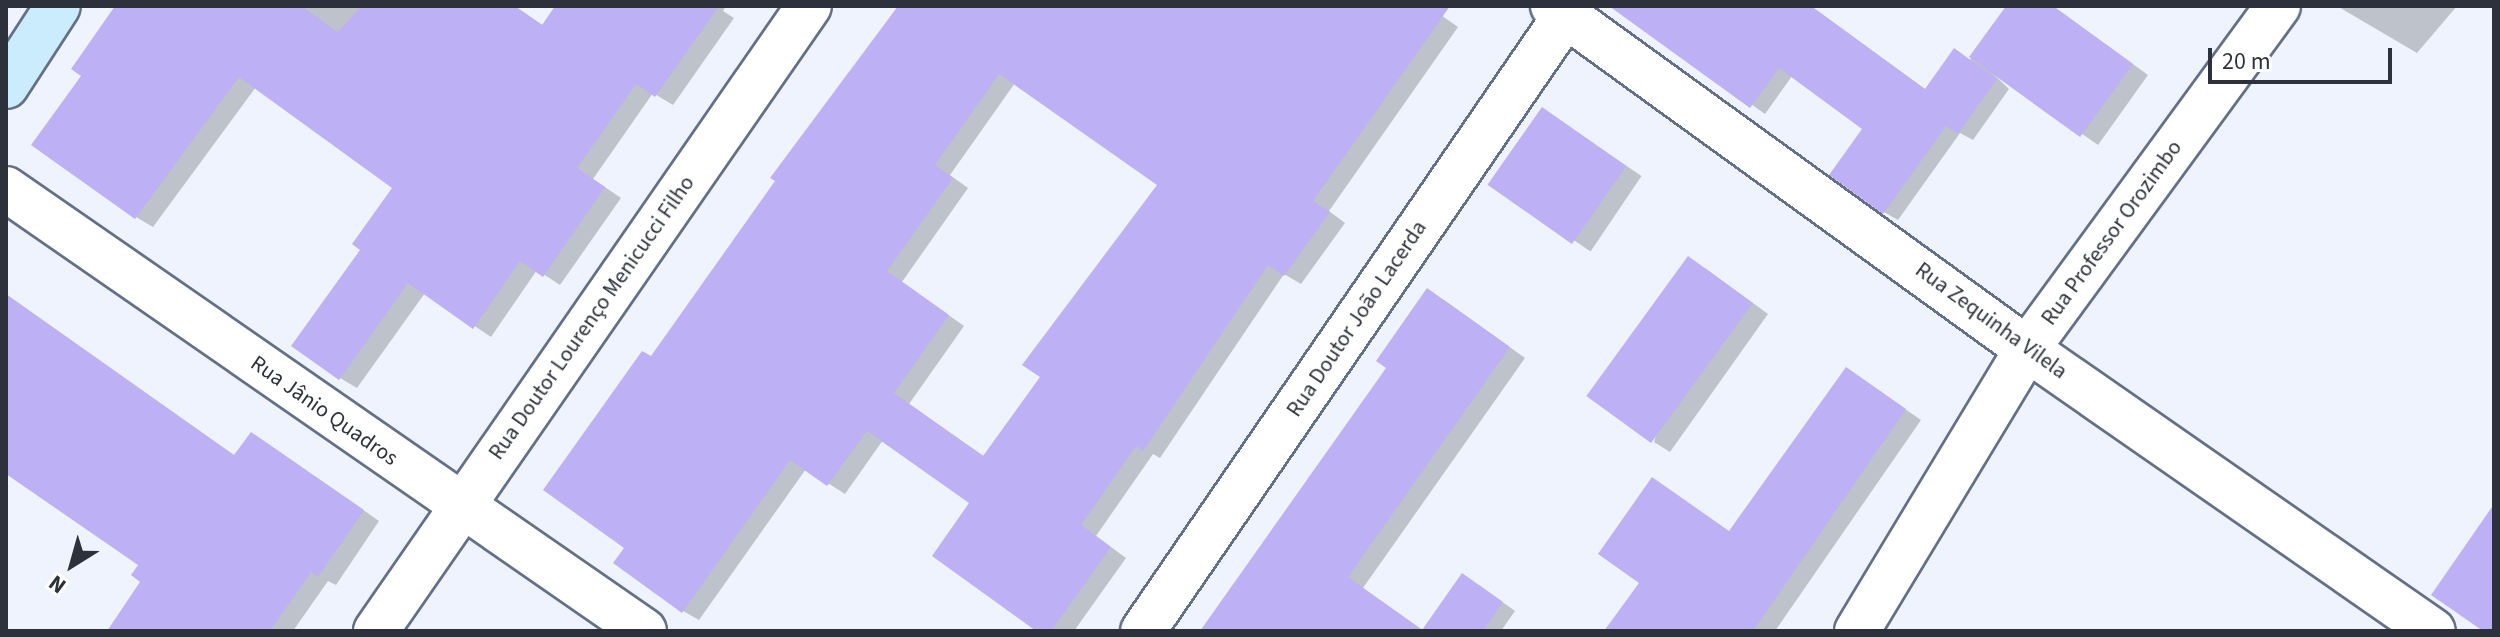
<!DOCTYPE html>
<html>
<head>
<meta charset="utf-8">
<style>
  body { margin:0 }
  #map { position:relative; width:2500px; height:637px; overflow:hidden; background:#eef3fd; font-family:"Source Sans 3",sans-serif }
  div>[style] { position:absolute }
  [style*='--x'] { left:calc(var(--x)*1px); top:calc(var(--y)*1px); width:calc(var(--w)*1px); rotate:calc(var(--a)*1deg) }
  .shadow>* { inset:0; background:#0003; transform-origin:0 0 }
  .building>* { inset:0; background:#beb0f4; transform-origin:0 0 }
  .roads { filter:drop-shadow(2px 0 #647086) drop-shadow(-2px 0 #647086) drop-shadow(0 2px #647086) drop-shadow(0 -2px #647086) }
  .street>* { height:44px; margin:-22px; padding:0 22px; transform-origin:22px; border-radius:22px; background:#fff }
  .secondary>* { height:44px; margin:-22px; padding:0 22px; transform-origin:22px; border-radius:22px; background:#caecfc }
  span { translate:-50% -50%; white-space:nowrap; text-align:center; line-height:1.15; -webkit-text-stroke:7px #fff; paint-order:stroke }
  .street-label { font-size:22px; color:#2c313b }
  .frame { position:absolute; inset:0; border:8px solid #2c313b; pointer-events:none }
  .north { position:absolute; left:32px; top:525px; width:80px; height:80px; -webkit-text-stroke:6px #fff; paint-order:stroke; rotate:217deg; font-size:22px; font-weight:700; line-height:32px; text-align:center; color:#2c313b }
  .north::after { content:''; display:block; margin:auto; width:28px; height:36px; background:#2c313b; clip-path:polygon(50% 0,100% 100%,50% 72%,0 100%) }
  .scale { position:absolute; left:2208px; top:48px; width:184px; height:36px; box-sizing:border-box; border:4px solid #2c313b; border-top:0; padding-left:10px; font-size:24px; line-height:28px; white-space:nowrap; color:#2c313b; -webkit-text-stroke:6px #fff; paint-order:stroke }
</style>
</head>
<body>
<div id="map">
  <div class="shadow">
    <div style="clip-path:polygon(127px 6px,514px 6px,544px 26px,558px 6px,726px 6px,723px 11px,734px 18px,673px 105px,653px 93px,593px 179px,621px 198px,560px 285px,537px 270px,491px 337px,425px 293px,357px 388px,340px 378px,363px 249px,394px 187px,256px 87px,153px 227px,136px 217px,83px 76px)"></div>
    <div style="clip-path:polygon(evenodd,900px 6px,1428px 6px,1458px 27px,1329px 211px,1345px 223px,1301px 284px,1284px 274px,1160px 458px,1153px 454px,1096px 536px,1126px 558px,1074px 631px,1039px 631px,972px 503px,883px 440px,845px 494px,806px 469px,699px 620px,683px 611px,626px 548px,652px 358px,900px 6px,1015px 83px,1159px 185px,1042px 377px,985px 457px,909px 404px,964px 326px,902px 282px,968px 188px,950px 175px,1015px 83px)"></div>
    <div style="clip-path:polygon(1646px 6px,1811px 6px,1926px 90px,1970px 60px,2009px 6px,2053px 6px,2148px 75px,2098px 145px,1986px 67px,2009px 89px,1973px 140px,1960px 133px,1898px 220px,1884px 212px,1865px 128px,1792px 76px,1765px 114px,1635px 22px)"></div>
    <div style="clip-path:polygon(2337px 6px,2457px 6px,2417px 53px)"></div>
    <div style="left:1542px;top:109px;width:120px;height:91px;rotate:34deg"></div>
    <div style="clip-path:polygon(1705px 268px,1768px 314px,1670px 452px,1654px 442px)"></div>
    <div style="clip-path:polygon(6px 295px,236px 457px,268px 444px,379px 521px,336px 585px,328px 581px,293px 631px,109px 631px,143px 581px,141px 564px,6px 472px)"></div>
    <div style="clip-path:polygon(1444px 300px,1525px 358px,1363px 588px,1424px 631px,1479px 585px,1515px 611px,1501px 631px,1207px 631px)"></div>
    <div style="clip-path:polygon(1847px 369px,1921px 420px,1775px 631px,1607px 631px,1730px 532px)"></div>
  </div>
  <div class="building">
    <div style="clip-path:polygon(115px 6px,301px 6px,338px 32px,362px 6px,515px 6px,542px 25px,555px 6px,719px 6px,655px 97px,636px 84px,577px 168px,605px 187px,543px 277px,520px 261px,473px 329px,408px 283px,339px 380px,291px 346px,360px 250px,352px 244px,392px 188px,239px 77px,135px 219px,31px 145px,81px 76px,71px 69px)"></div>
    <div style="clip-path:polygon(evenodd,898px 6px,1450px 6px,1313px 201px,1330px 212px,1284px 276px,1268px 265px,1143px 451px,1136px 446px,1081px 525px,1111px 547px,1051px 631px,1036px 631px,932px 556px,969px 503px,867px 431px,827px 486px,790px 460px,682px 613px,613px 563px,624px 548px,543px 490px,642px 351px,651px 356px,775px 181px,770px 178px,898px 6px,999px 74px,1157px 185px,1022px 365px,1040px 377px,983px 456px,894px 393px,949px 315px,887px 271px,953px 178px,935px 165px,999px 74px)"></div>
    <div style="clip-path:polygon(1609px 6px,1811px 6px,1925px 89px,1954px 48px,1997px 79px,1958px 134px,1946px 126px,1883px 214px,1829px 175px,1862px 129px,1779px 68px,1750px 108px)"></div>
    <div style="clip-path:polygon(2006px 6px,2053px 6px,2133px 64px,2080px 137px,1969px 57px)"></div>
    <div style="left:1542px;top:107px;width:103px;height:95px;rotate:35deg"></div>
    <div style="left:1688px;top:256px;width:80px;height:173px;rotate:36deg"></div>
    <div style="clip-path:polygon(1427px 288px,1510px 347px,1348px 577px,1422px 630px,1462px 573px,1503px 602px,1483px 631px,1200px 631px,1386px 368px,1376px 361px)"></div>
    <div style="clip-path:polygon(6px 294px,234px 455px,251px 432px,364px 510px,318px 577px,311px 572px,270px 631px,107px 631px,140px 582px,131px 575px,138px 565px,6px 474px)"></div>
    <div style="clip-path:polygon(1846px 367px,1906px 409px,1753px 631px,1604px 631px,1639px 583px,1598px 554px,1652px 477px,1729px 531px)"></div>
    <div style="clip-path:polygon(2494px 504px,2494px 631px,2483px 631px,2431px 595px)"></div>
  </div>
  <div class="roads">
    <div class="street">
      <div style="--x:1553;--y:6;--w:585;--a:35.89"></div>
      <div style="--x:2027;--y:349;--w:494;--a:34.8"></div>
      <div style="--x:6;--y:189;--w:776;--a:34.71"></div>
      <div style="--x:376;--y:631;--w:760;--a:-55.29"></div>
      <div style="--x:1143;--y:631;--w:758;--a:-55.53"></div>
      <div style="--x:1857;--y:631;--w:329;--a:-58.9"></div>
      <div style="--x:2027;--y:349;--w:425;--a:-53.8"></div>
    </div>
    <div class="secondary">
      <div style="--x:6;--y:86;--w:95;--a:-57"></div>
    </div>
  </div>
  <div class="street-label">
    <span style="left:2112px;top:233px;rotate:-54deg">Rua Professor Orozimbo</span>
    <span style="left:592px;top:318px;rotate:-55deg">Rua Doutor Lourenço Menicucci Filho</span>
    <span style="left:1357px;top:319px;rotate:-56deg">Rua Doutor João Lacerda</span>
    <span style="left:1991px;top:321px;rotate:36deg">Rua Zequinha Vilela</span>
    <span style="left:324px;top:411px;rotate:35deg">Rua Jânio Quadros</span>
  </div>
  <div class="frame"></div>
  <div class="north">N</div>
  <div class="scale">20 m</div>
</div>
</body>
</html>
